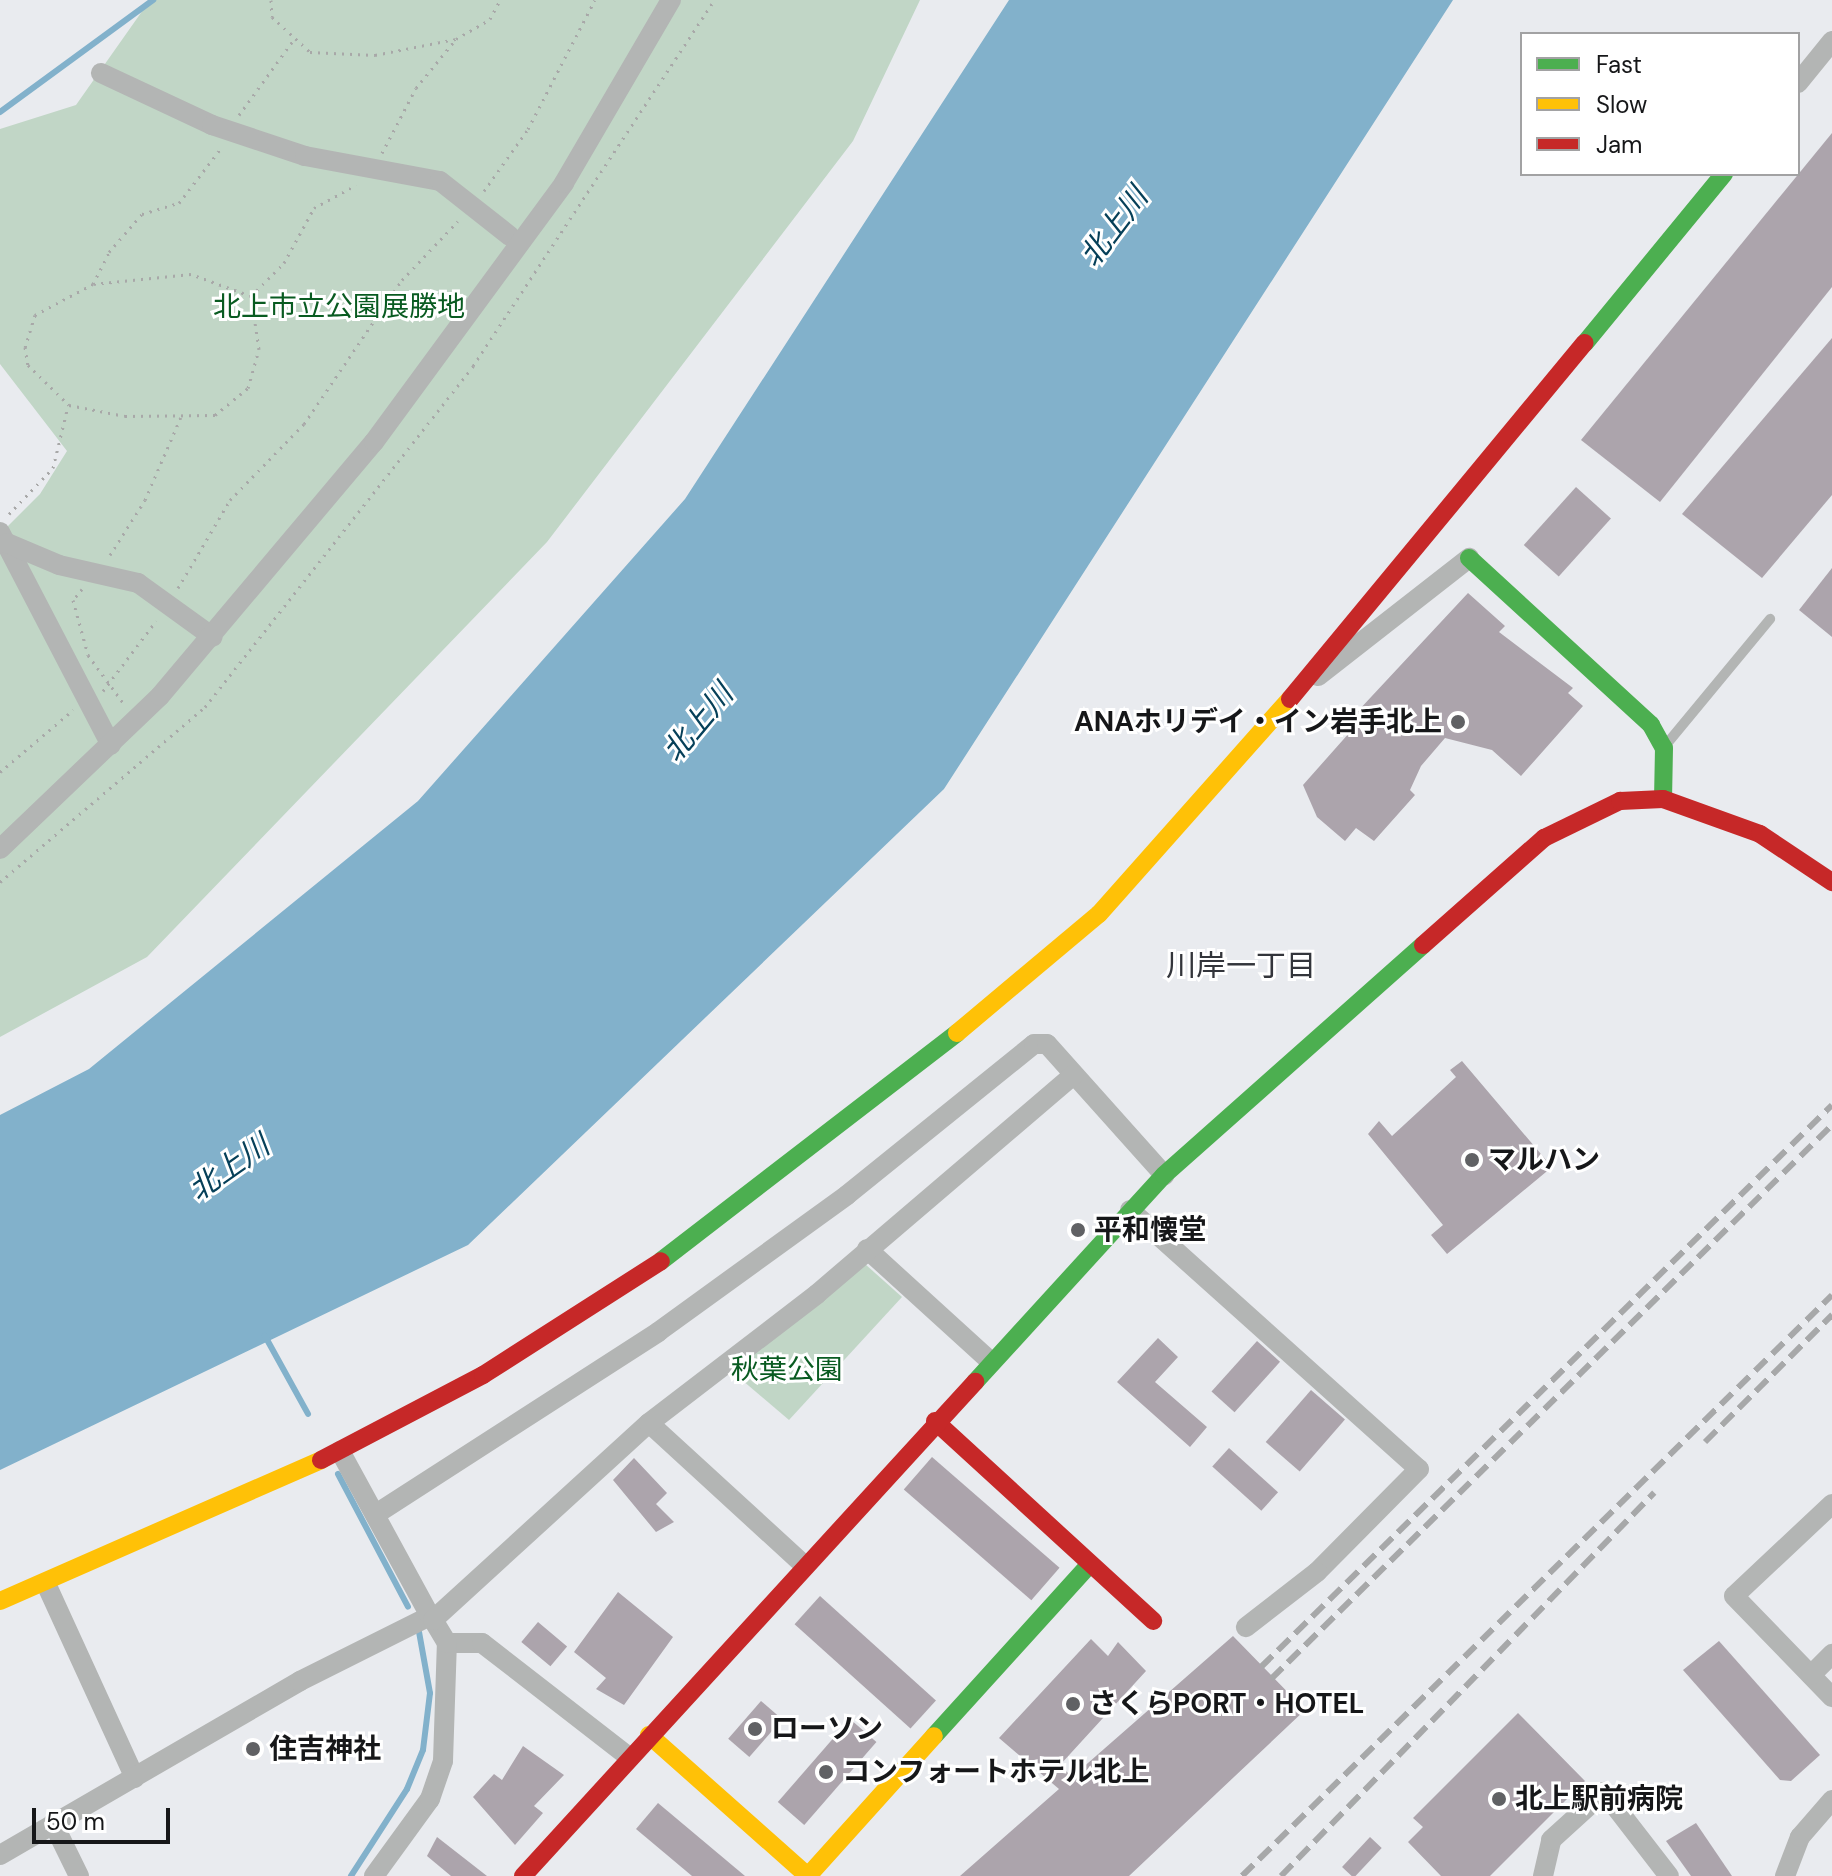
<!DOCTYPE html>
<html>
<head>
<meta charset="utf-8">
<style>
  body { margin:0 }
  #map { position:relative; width:1832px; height:1876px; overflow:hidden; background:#e9ebef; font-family:"DM Sans","Noto Sans JP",sans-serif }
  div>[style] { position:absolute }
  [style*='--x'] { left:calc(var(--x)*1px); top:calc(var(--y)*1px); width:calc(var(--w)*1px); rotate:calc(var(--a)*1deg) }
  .green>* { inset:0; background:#c1d6c6 }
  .water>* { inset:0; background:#82b1cb }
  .stream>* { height:6px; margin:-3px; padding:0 3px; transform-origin:3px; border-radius:3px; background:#82b1cb }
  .building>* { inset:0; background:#aca4ac; transform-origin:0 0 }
  .path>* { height:3px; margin-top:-1.5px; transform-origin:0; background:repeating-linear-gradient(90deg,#a8a8a8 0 2px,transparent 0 8px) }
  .lane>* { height:10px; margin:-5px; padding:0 5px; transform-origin:5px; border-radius:5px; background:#b3b5b4 }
  .street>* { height:20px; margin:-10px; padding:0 10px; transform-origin:10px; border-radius:10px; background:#b3b5b4 }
  .fast>* { height:18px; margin:-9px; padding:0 9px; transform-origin:9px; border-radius:9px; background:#4caf50 }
  .slow>* { height:18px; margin:-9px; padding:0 9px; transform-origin:9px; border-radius:9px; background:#ffc107 }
  .jam>* { height:18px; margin:-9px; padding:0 9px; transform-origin:9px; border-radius:9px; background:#c62828 }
  .rail>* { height:6px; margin-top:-3px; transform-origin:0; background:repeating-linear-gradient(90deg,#a7a8a9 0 16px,transparent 0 24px) }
  .dots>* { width:22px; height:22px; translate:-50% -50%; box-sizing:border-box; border:4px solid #fff; border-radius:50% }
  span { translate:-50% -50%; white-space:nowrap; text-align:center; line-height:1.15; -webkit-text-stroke:6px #fff; paint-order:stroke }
  .park-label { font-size:28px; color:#095b21 }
  .poi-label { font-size:28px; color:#161719; font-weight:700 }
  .right { translate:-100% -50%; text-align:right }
  .left { translate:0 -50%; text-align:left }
  .water-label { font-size:30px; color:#064059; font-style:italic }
  .neighbourhood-label { font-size:30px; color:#33353b }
  .legend { position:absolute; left:1520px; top:32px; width:280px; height:144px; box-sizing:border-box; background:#fff; border:2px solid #a2a2a3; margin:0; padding:10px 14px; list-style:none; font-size:24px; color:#161719 }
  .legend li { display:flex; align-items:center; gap:16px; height:40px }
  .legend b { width:40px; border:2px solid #a2a2a3 }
  .scale { position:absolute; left:32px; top:1808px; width:138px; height:36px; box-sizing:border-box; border:4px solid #161719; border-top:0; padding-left:10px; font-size:24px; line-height:28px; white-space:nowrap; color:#161719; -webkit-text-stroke:6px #fff; paint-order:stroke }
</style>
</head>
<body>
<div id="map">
  <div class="green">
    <div style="clip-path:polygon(150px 0,920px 0,853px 141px,547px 542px,147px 957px,0 1037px,0 534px,40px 494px,67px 451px,0 364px,0 129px,76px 105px)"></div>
    <div style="clip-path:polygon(865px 1264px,902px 1297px,789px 1420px,729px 1369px)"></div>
  </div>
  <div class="water">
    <div style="clip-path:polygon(1009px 0,1453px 0,944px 789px,468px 1245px,0 1470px,0 1115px,89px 1069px,418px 801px,685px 499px)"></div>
  </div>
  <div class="stream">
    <div style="--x:0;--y:112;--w:190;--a:-36.2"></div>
    <div style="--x:265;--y:1336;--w:89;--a:61.1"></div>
    <div style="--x:338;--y:1474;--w:150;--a:62.2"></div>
    <div style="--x:351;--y:1876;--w:103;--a:-57.2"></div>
    <div style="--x:407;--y:1789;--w:42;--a:-67.7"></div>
    <div style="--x:423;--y:1750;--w:57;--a:-83"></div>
    <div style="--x:430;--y:1693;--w:62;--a:-100.2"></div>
  </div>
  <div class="building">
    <div style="clip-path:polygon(1832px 133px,1832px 287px,1660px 502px,1581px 440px)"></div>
    <div style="clip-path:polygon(1832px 338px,1832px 495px,1762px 578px,1682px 514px)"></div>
    <div style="left:1576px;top:487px;width:47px;height:78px;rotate:42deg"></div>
    <div style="clip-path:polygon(1832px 568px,1832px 637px,1799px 610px)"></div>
    <div style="clip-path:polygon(1468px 593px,1505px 626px,1499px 632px,1573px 688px,1568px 693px,1583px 706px,1521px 776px,1492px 750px,1445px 738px,1421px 766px,1410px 790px,1415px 795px,1374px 841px,1356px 828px,1345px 841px,1317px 817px,1303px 785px,1350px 732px,1344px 726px)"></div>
    <div style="clip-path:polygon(1462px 1061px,1552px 1167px,1447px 1254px,1431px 1235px,1443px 1225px,1368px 1134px,1379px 1121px,1392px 1136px,1456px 1077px,1450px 1070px)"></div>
    <div style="clip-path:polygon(1158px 1338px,1178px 1357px,1155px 1382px,1207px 1427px,1190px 1447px,1117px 1382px)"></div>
    <div style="left:1257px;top:1341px;width:31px;height:68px;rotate:42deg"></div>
    <div style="left:1311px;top:1390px;width:45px;height:69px;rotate:41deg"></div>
    <div style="left:1229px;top:1448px;width:66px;height:25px;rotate:42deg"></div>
    <div style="left:932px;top:1457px;width:169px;height:43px;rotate:41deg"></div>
    <div style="clip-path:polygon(634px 1458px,667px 1493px,656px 1504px,674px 1522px,656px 1532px,613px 1480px)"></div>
    <div style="clip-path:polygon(618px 1592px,673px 1637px,624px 1705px,596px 1689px,606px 1678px,574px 1652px)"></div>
    <div style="left:820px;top:1596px;width:156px;height:38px;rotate:42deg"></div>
    <div style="left:538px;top:1622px;width:38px;height:26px;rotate:40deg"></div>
    <div style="clip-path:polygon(1233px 1636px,1305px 1710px,1129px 1876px,960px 1876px,1059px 1789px,999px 1738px,1091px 1639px,1108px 1656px,1118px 1642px,1146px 1671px,1060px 1765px,1072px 1777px)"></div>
    <div style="clip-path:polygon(1719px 1641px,1820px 1755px,1791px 1781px,1780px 1780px,1683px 1670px)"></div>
    <div style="left:761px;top:1701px;width:28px;height:50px;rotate:41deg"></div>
    <div style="clip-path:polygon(1518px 1713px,1585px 1781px,1490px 1876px,1441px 1876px,1408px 1842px,1423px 1827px,1413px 1818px)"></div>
    <div style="left:850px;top:1719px;width:35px;height:110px;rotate:41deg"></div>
    <div style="clip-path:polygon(523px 1746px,564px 1775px,534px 1806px,543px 1813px,515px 1845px,473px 1797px,494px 1774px,502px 1780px)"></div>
    <div style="clip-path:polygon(658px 1803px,745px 1876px,692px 1876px,636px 1829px)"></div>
    <div style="clip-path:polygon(1696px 1823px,1732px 1876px,1691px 1876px,1666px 1841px)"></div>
    <div style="clip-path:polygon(437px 1837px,487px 1876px,451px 1876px,427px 1856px)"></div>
    <div style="left:1370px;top:1837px;width:16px;height:41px;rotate:43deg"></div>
  </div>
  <div class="path">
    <div style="--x:271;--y:0;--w:17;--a:87"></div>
    <div style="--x:272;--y:17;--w:52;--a:42.6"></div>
    <div style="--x:310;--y:52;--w:65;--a:2.6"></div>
    <div style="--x:375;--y:55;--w:83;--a:-11.2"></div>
    <div style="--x:456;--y:39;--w:39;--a:-30"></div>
    <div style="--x:490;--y:19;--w:21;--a:-62"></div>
    <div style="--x:239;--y:115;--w:95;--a:-54"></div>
    <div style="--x:382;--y:153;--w:73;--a:-62.4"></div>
    <div style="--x:416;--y:88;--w:63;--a:-50.8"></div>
    <div style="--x:484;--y:191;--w:76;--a:-54.6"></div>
    <div style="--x:528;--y:129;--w:145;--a:-62.6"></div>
    <div style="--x:93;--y:284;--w:36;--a:-63"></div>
    <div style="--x:109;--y:252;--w:50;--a:-49"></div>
    <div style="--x:142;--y:214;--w:39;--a:-17"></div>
    <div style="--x:179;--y:203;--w:71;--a:-52.5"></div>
    <div style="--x:251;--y:296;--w:64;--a:-159.9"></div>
    <div style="--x:191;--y:274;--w:99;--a:174.2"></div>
    <div style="--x:93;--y:284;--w:66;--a:151.9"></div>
    <div style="--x:35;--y:315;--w:34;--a:107"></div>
    <div style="--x:25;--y:347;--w:18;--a:81"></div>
    <div style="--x:28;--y:365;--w:57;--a:44.3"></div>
    <div style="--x:69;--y:405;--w:57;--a:11.1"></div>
    <div style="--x:125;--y:416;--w:90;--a:-0.6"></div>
    <div style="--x:215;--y:415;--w:43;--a:-39.3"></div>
    <div style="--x:248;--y:388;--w:41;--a:-74.2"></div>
    <div style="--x:259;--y:349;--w:54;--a:-98.6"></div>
    <div style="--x:251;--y:296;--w:47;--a:-45"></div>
    <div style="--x:284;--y:263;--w:63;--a:-61.4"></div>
    <div style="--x:314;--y:208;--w:48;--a:-28.7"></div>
    <div style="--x:9;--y:514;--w:64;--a:-46.3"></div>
    <div style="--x:53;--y:468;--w:64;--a:-76.4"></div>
    <div style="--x:110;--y:555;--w:65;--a:-57.5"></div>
    <div style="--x:145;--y:500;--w:90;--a:-66.6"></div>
    <div style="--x:178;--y:588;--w:102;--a:-59.4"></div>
    <div style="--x:230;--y:500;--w:106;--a:-45.8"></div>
    <div style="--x:304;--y:424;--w:174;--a:-55.8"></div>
    <div style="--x:402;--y:280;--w:81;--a:-46.5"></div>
    <div style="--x:82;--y:589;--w:14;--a:129"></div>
    <div style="--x:73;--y:600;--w:57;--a:74.7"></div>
    <div style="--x:88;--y:655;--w:61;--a:53.7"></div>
    <div style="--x:103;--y:691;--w:88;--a:-52.9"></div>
    <div style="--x:0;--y:772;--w:96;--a:-40.3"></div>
    <div style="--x:0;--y:882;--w:270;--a:-40.5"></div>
    <div style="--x:205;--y:707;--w:434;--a:-51.8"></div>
    <div style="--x:473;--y:366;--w:438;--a:-56.6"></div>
  </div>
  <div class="lane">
    <div style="--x:1665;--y:746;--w:165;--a:-50.4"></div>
  </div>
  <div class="street">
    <div style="--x:101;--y:73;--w:123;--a:25.1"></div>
    <div style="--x:212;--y:125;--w:98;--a:18.4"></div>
    <div style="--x:305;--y:156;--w:137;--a:10.5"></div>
    <div style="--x:440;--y:181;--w:89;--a:38.2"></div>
    <div style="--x:1798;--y:83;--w:54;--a:-51"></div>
    <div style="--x:0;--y:532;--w:240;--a:62.5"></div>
    <div style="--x:7;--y:543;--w:56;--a:22.9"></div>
    <div style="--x:59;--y:565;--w:81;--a:12.8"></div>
    <div style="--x:138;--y:583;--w:92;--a:35.8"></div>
    <div style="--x:1318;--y:676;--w:192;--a:-38"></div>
    <div style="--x:0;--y:849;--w:221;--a:-43.7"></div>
    <div style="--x:160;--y:696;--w:332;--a:-49.9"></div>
    <div style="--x:374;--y:442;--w:321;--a:-53.7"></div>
    <div style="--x:564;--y:183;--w:212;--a:-59.7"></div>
    <div style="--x:1130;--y:1210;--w:388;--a:41.9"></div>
    <div style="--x:1419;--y:1469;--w:145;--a:134.7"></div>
    <div style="--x:1317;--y:1572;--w:90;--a:142.2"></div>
    <div style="--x:867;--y:1249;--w:164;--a:42.3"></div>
    <div style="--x:649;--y:1423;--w:210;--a:42.5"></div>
    <div style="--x:1832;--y:1504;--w:134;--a:136.8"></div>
    <div style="--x:1734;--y:1596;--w:141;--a:45.9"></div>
    <div style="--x:376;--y:1514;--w:336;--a:-32.8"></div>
    <div style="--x:658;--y:1332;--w:233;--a:-35.9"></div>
    <div style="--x:847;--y:1195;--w:240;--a:-38.9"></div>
    <div style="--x:1034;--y:1044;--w:13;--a:0"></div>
    <div style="--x:1047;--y:1044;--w:176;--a:48.2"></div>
    <div style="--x:47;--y:1586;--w:211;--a:65.4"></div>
    <div style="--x:447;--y:1643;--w:35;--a:0"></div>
    <div style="--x:482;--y:1643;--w:187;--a:37.8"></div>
    <div style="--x:1811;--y:1675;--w:30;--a:-45"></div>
    <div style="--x:53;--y:1823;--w:59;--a:63.9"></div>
    <div style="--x:0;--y:1855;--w:347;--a:-30.1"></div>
    <div style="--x:300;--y:1681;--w:145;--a:-26.6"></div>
    <div style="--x:430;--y:1616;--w:188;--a:-118.6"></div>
    <div style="--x:374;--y:1876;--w:95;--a:-54"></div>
    <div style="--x:430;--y:1799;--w:40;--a:-71.1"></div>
    <div style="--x:443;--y:1761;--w:118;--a:-88.1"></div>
    <div style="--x:447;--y:1643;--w:27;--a:-121"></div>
    <div style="--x:433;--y:1620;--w:292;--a:-42.4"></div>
    <div style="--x:649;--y:1423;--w:212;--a:-37.5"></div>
    <div style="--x:817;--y:1294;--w:337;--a:-40.5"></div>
    <div style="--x:1543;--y:1876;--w:37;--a:-77"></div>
    <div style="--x:1551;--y:1840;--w:72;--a:-42.2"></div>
    <div style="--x:1604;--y:1792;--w:106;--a:52.3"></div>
    <div style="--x:1785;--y:1876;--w:42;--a:-69"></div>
    <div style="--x:1800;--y:1837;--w:49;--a:-49.1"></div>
  </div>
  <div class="fast">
    <div style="--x:1585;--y:343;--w:219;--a:-50.6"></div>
    <div style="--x:1469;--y:558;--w:247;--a:42.5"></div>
    <div style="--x:1651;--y:725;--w:26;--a:61"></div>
    <div style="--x:1664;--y:748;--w:51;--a:91.1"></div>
    <div style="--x:661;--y:1261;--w:374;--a:-37.6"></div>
    <div style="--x:975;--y:1382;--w:280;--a:-47.6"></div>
    <div style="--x:1164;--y:1175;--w:346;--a:-41.6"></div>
    <div style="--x:934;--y:1736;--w:231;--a:-47.8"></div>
  </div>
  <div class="slow">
    <div style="--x:957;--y:1033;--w:185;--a:-40"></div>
    <div style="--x:1099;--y:914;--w:288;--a:-48.4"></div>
    <div style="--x:0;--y:1601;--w:351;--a:-23.7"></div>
    <div style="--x:649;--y:1735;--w:213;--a:41.6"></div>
    <div style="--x:808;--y:1876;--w:188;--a:-48"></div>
  </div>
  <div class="jam">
    <div style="--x:1290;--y:699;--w:462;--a:-50.4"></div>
    <div style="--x:1423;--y:945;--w:162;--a:-41.5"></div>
    <div style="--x:1544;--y:838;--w:85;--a:-26"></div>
    <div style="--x:1620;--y:801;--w:43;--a:-2.7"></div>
    <div style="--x:1663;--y:799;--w:103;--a:19.8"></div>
    <div style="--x:1760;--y:834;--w:87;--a:33.7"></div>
    <div style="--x:935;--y:1421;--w:296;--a:42.5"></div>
    <div style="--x:321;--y:1460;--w:183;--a:-27.7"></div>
    <div style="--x:483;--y:1375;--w:211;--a:-32.6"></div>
    <div style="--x:523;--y:1876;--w:670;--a:-47.54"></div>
  </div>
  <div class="rail">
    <div style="--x:1705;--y:1442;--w:180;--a:-45"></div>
    <div style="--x:1261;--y:1667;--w:801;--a:-44.54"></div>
    <div style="--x:1271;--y:1679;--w:788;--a:-44.64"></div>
    <div style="--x:1242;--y:1876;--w:828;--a:-44.56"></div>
    <div style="--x:1281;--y:1876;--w:535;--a:-45.76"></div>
  </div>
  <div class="dots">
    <div style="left:1458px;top:722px;background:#606164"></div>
    <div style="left:1472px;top:1160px;background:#606164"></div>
    <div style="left:1078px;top:1230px;background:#606164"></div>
    <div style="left:1073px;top:1704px;background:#606164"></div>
    <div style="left:755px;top:1729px;background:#606164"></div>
    <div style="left:253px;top:1749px;background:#606164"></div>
    <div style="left:826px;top:1772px;background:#606164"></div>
    <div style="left:1499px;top:1799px;background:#606164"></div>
  </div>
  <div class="park-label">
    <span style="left:339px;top:307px">北上市立公園展勝地</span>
    <span style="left:787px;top:1370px">秋葉公園</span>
  </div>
  <div class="poi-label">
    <span class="right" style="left:1442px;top:722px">ANAホリデイ・イン岩手北上</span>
    <span class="left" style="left:1488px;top:1160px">マルハン</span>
    <span class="left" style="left:1094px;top:1230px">平和懐堂</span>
    <span class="left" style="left:1089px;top:1704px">さくらPORT・HOTEL</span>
    <span class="left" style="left:771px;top:1729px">ローソン</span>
    <span class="left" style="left:269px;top:1749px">住吉神社</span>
    <span class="left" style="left:842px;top:1772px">コンフォートホテル北上</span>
    <span class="left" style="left:1515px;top:1799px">北上駅前病院</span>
  </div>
  <div class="water-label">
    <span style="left:1114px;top:227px;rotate:-53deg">北上川</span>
    <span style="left:698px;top:723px;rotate:-50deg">北上川</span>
    <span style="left:229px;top:1168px;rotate:-35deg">北上川</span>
  </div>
  <div class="neighbourhood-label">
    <span style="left:1241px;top:966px">川岸一丁目</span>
  </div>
  <ul class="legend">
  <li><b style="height:10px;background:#4caf50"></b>Fast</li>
  <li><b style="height:10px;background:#ffc107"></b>Slow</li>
  <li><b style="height:10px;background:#c62828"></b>Jam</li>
  </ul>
  <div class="scale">50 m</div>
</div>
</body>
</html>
